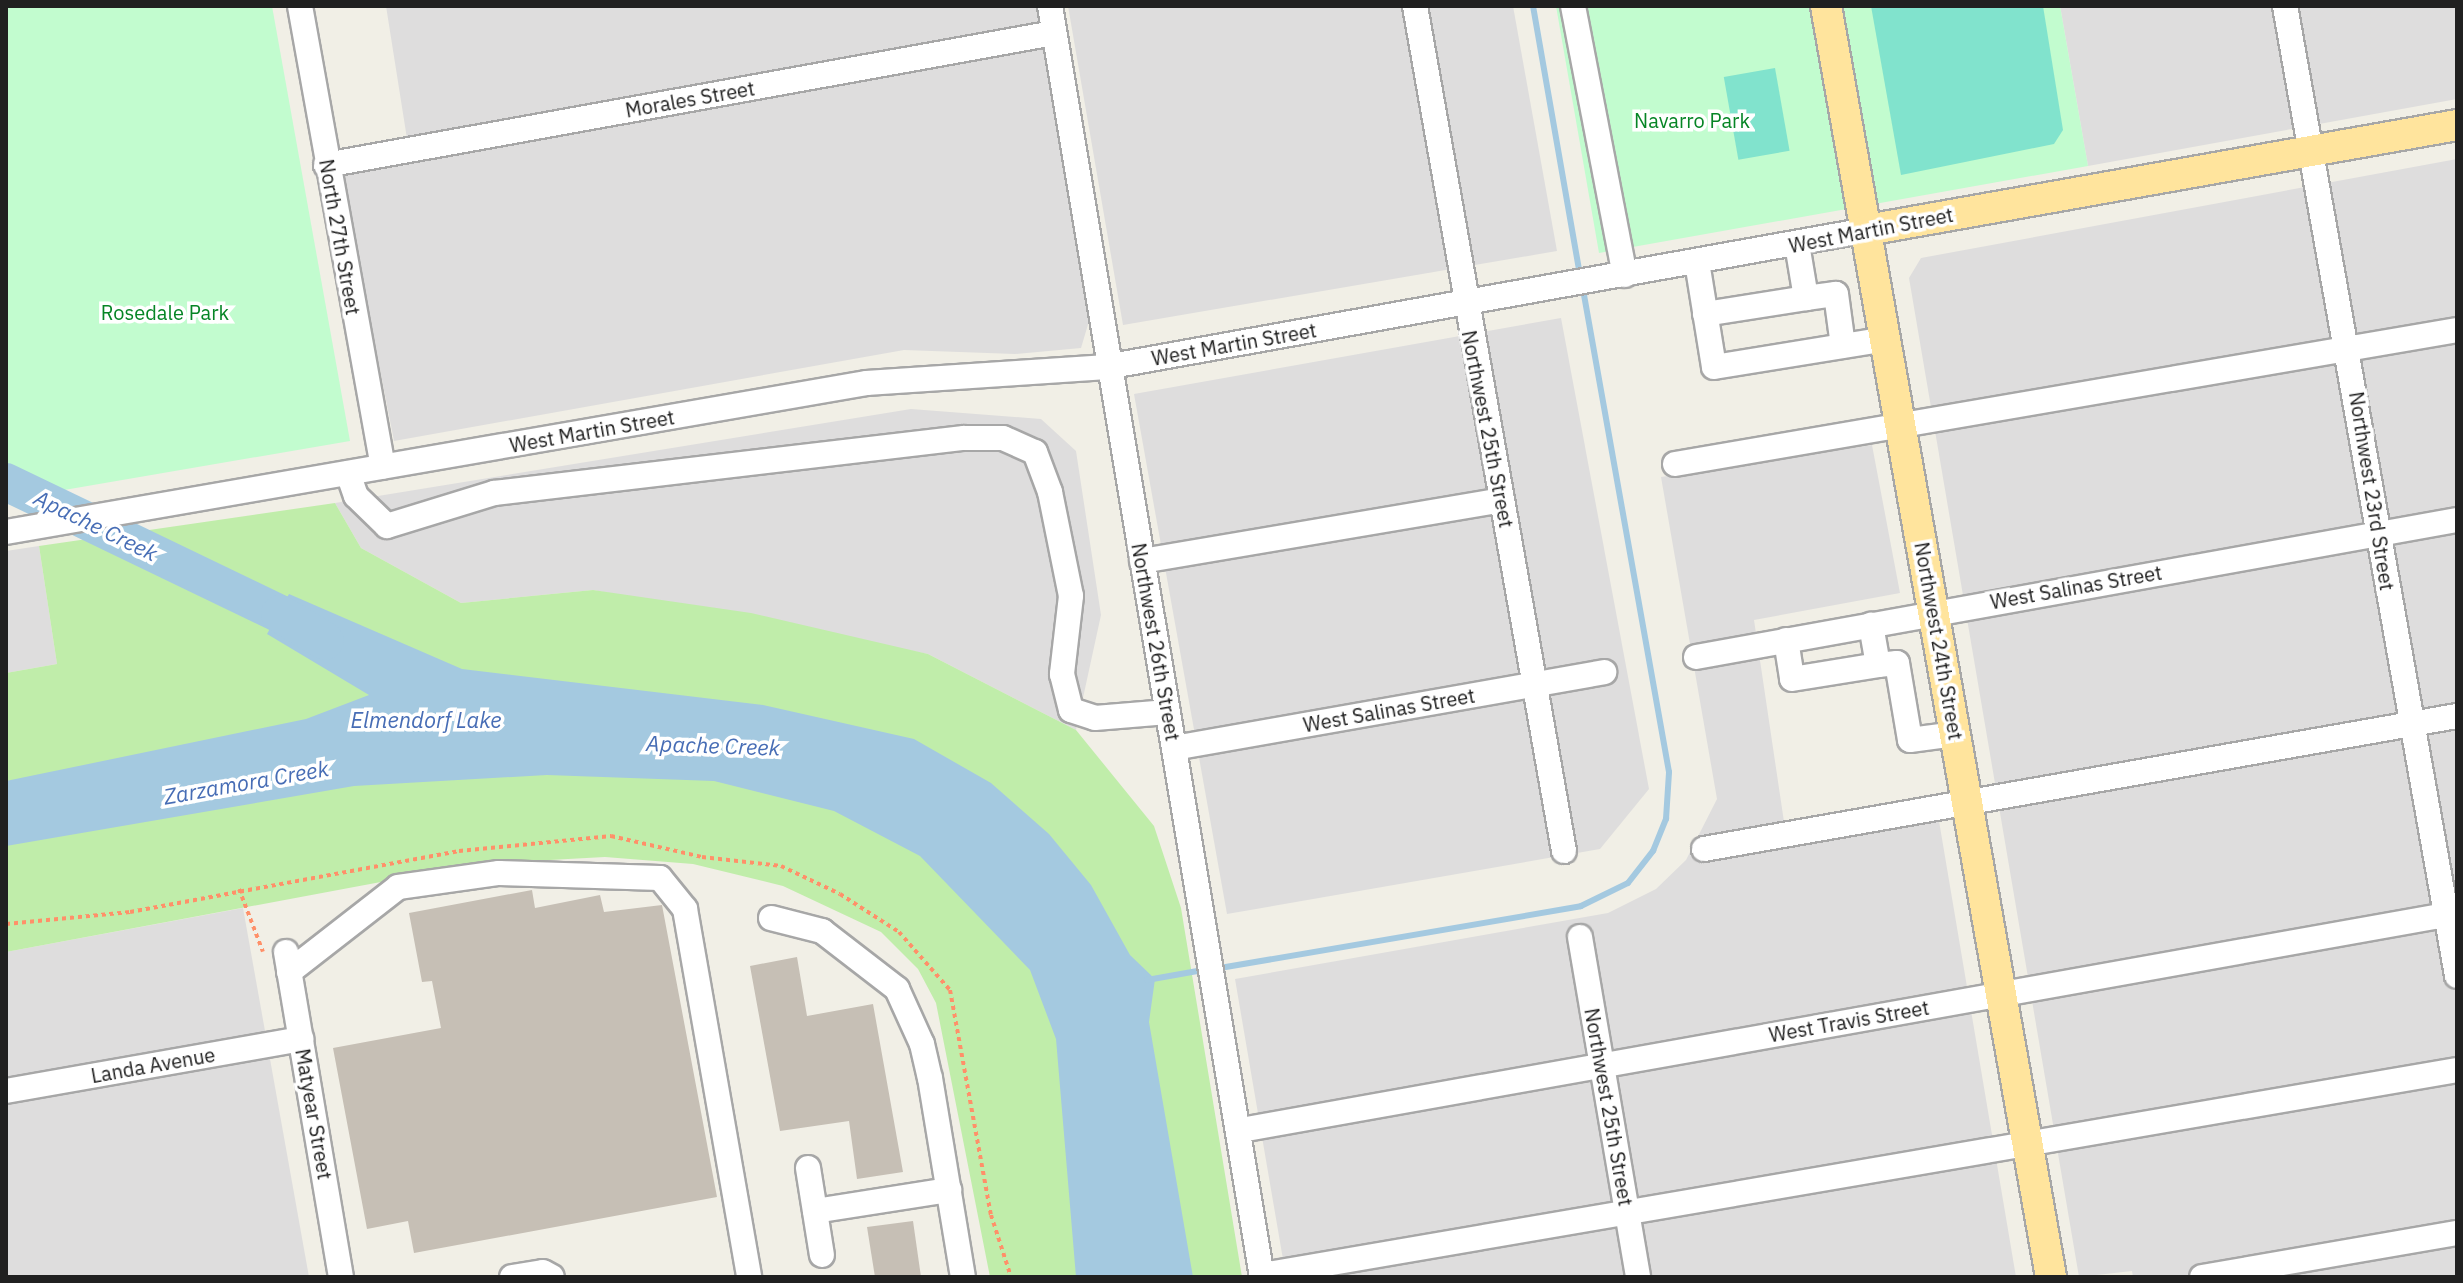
<!DOCTYPE html>
<html>
<head>
<meta charset="utf-8">
<style>
  body { margin:0 }
  #map { position:relative; width:2463px; height:1283px; overflow:hidden; background:#f1efe6; font-family:"IBM Plex Sans",sans-serif }
  div>[style] { position:absolute }
  [style*='--x'] { left:calc(var(--x)*1px); top:calc(var(--y)*1px); width:calc(var(--w)*1px); rotate:calc(var(--a)*1deg) }
  .residential>* { inset:0; background:#dedddd }
  .grass>* { inset:0; background:#c0edaa }
  .park>* { inset:0; background:#c2fccf }
  .pitch>* { inset:0; background:#81e3cd; transform-origin:0 0 }
  .water>* { inset:0; background:#a4c9e0 }
  .stream>* { height:6px; margin:-3px; padding:0 3px; transform-origin:3px; border-radius:3px; background:#a4c9e0 }
  .river>* { height:38px; margin:-19px; padding:0 19px; transform-origin:19px; border-radius:19px; background:#a4c9e0 }
  .building>* { inset:0; background:#c6bfb5 }
  .path>* { height:4px; margin-top:-2px; transform-origin:0; background:repeating-linear-gradient(90deg,#ff9069 0 4px,transparent 0 8px) }
  .roads { filter:drop-shadow(2px 0 #a7a7a7) drop-shadow(-2px 0 #a7a7a7) drop-shadow(0 2px #a7a7a7) drop-shadow(0 -2px #a7a7a7) }
  .minor>* { height:24px; margin:-12px; padding:0 12px; transform-origin:12px; border-radius:12px; background:#fff }
  .major>* { height:30px; margin:-15px; padding:0 15px; transform-origin:15px; border-radius:15px; background:#ffe49d }
  span { translate:-50% -50%; white-space:nowrap; text-align:center; line-height:1.15; -webkit-text-stroke:7px #fff; paint-order:stroke }
  .street-label { font-size:20px; color:#202020 }
  .park-label { font-size:20px; color:#068525 }
  .water-label { font-size:22px; color:#476db5; font-style:italic }
  .frame { position:absolute; inset:0; border:8px solid #202020; pointer-events:none }
</style>
</head>
<body>
<div id="map">
  <div class="residential">
    <div style="clip-path:polygon(386px 6px,1037px 6px,1092px 311px,1081px 348px,1015px 354px,904px 350px,394px 441px,342px 176px,411px 164px)"></div>
    <div style="clip-path:polygon(1068px 6px,1513px 6px,1557px 251px,1123px 325px)"></div>
    <div style="clip-path:polygon(2060px 6px,2457px 6px,2457px 99px,2088px 166px)"></div>
    <div style="clip-path:polygon(2457px 159px,2457px 1277px,2133px 1277px,2132px 1271px,2079px 1277px,1909px 278px,1921px 258px)"></div>
    <div style="clip-path:polygon(1561px 318px,1649px 789px,1600px 849px,1227px 914px,1134px 394px)"></div>
    <div style="clip-path:polygon(911px 409px,1041px 419px,1076px 451px,1101px 615px,1076px 730px,928px 654px,593px 590px,461px 603px,361px 548px,335px 503px)"></div>
    <div style="clip-path:polygon(1872px 445px,1900px 593px,1754px 620px,1787px 842px,1939px 821px,2016px 1277px,1286px 1277px,1235px 979px,1608px 913px,1656px 889px,1686px 860px,1717px 799px,1661px 477px)"></div>
    <div style="clip-path:polygon(39px 546px,57px 664px,6px 673px,6px 551px)"></div>
    <div style="clip-path:polygon(243px 908px,309px 1277px,6px 1277px,6px 952px)"></div>
  </div>
  <div class="grass">
    <div style="clip-path:polygon(335px 503px,361px 548px,461px 603px,593px 590px,751px 613px,928px 654px,1076px 730px,1154px 826px,1181px 908px,1242px 1277px,990px 1277px,936px 1003px,918px 969px,881px 932px,783px 886px,693px 864px,605px 857px,477px 864px,6px 952px,6px 673px,57px 664px,39px 546px)"></div>
  </div>
  <div class="park">
    <div style="clip-path:polygon(6px 6px,272px 6px,350px 441px,6px 500px)"></div>
    <div style="clip-path:polygon(1556px 6px,2060px 6px,2088px 166px,1599px 253px)"></div>
  </div>
  <div class="pitch">
    <div style="clip-path:polygon(1871px 6px,2043px 6px,2063px 130px,2054px 144px,1901px 175px)"></div>
    <div style="left:1775px;top:68px;width:84px;height:52px;rotate:80deg"></div>
  </div>
  <div class="water">
    <div style="clip-path:polygon(289px 594px,462px 669px,763px 705px,914px 739px,991px 783px,1049px 834px,1091px 885px,1130px 955px,1155px 979px,1149px 1022px,1193px 1277px,1076px 1277px,1056px 1039px,1030px 970px,920px 856px,834px 811px,714px 781px,547px 775px,354px 786px,6px 846px,6px 781px,306px 719px,369px 695px,267px 634px)"></div>
  </div>
  <div class="stream">
    <div style="--x:1533;--y:6;--w:272;--a:80.1"></div>
    <div style="--x:1214;--y:969;--w:372;--a:-9.7"></div>
    <div style="--x:1581;--y:906;--w:52;--a:-26.1"></div>
    <div style="--x:1628;--y:883;--w:41;--a:-52"></div>
    <div style="--x:1653;--y:851;--w:35;--a:-68"></div>
    <div style="--x:1666;--y:819;--w:47;--a:-86.3"></div>
    <div style="--x:1669;--y:772;--w:495;--a:-100.1"></div>
    <div style="--x:1147;--y:980;--w:57;--a:-10.1"></div>
  </div>
  <div class="river">
    <div style="--x:6;--y:482;--w:304;--a:25.7"></div>
    <div style="--x:280;--y:614;--w:52;--a:31"></div>
  </div>
  <div class="building">
    <div style="clip-path:polygon(532px 890px,535px 908px,600px 895px,604px 912px,662px 905px,717px 1197px,414px 1253px,408px 1221px,367px 1229px,333px 1048px,441px 1028px,432px 981px,422px 982px,409px 913px)"></div>
    <div style="clip-path:polygon(797px 957px,807px 1016px,873px 1004px,903px 1172px,857px 1179px,849px 1121px,780px 1131px,750px 966px)"></div>
    <div style="clip-path:polygon(913px 1221px,921px 1277px,875px 1277px,867px 1227px)"></div>
  </div>
  <div class="path">
    <div style="--x:239;--y:889;--w:67;--a:69.1"></div>
    <div style="--x:6;--y:924;--w:125;--a:-5.5"></div>
    <div style="--x:130;--y:912;--w:335;--a:-10.5"></div>
    <div style="--x:459;--y:851;--w:153;--a:-5.6"></div>
    <div style="--x:611;--y:836;--w:93;--a:13"></div>
    <div style="--x:702;--y:857;--w:80;--a:6.5"></div>
    <div style="--x:781;--y:866;--w:65;--a:25.4"></div>
    <div style="--x:840;--y:894;--w:70;--a:32.8"></div>
    <div style="--x:899;--y:932;--w:77;--a:48.7"></div>
    <div style="--x:950;--y:990;--w:229;--a:79.7"></div>
    <div style="--x:991;--y:1215;--w:65;--a:72.1"></div>
  </div>
  <div class="roads">
    <div class="minor">
      <div style="--x:300;--y:6;--w:468;--a:79.8"></div>
      <div style="--x:1050;--y:6;--w:1289;--a:80.53"></div>
      <div style="--x:1415;--y:6;--w:858;--a:80"></div>
      <div style="--x:1573;--y:6;--w:274;--a:79.1"></div>
      <div style="--x:2285;--y:6;--w:985;--a:79.94"></div>
      <div style="--x:326;--y:165;--w:740;--a:-10.28"></div>
      <div style="--x:1797;--y:244;--w:55;--a:80.5"></div>
      <div style="--x:1806;--y:298;--w:30;--a:-8"></div>
      <div style="--x:1836;--y:294;--w:52;--a:82.3"></div>
      <div style="--x:1697;--y:262;--w:106;--a:80.8"></div>
      <div style="--x:1714;--y:367;--w:174;--a:-9.2"></div>
      <div style="--x:1705;--y:314;--w:102;--a:-9"></div>
      <div style="--x:1675;--y:464;--w:793;--a:-9.72"></div>
      <div style="--x:348;--y:473;--w:24;--a:71"></div>
      <div style="--x:356;--y:496;--w:43;--a:44.1"></div>
      <div style="--x:387;--y:526;--w:112;--a:-17.1"></div>
      <div style="--x:494;--y:493;--w:473;--a:-6.7"></div>
      <div style="--x:964;--y:438;--w:39;--a:0"></div>
      <div style="--x:1003;--y:438;--w:35;--a:24"></div>
      <div style="--x:1035;--y:452;--w:43;--a:69.4"></div>
      <div style="--x:1050;--y:492;--w:106;--a:78.6"></div>
      <div style="--x:1071;--y:596;--w:79;--a:96.6"></div>
      <div style="--x:1062;--y:674;--w:37;--a:76"></div>
      <div style="--x:1071;--y:710;--w:25;--a:18"></div>
      <div style="--x:1095;--y:718;--w:73;--a:-4.7"></div>
      <div style="--x:6;--y:532;--w:874;--a:-9.82"></div>
      <div style="--x:867;--y:383;--w:240;--a:-3.8"></div>
      <div style="--x:1106;--y:367;--w:773;--a:-10.21"></div>
      <div style="--x:1142;--y:561;--w:365;--a:-9.6"></div>
      <div style="--x:1786;--y:640;--w:39;--a:81"></div>
      <div style="--x:1792;--y:679;--w:87;--a:-9.2"></div>
      <div style="--x:1878;--y:665;--w:41;--a:-99.9"></div>
      <div style="--x:1696;--y:657;--w:773;--a:-10.21"></div>
      <div style="--x:1878;--y:665;--w:19;--a:-6"></div>
      <div style="--x:1897;--y:663;--w:78;--a:80.4"></div>
      <div style="--x:1910;--y:740;--w:45;--a:-7.6"></div>
      <div style="--x:1174;--y:748;--w:437;--a:-10"></div>
      <div style="--x:1704;--y:849;--w:765;--a:-10.02"></div>
      <div style="--x:771;--y:918;--w:53;--a:14.3"></div>
      <div style="--x:822;--y:931;--w:95;--a:37.7"></div>
      <div style="--x:897;--y:989;--w:60;--a:65.6"></div>
      <div style="--x:922;--y:1044;--w:35;--a:77"></div>
      <div style="--x:930;--y:1078;--w:202;--a:80.6"></div>
      <div style="--x:1580;--y:937;--w:345;--a:80.3"></div>
      <div style="--x:286;--y:952;--w:330;--a:80.4"></div>
      <div style="--x:289;--y:972;--w:138;--a:-37.9"></div>
      <div style="--x:398;--y:887;--w:102;--a:-7.9"></div>
      <div style="--x:499;--y:873;--w:161;--a:1.8"></div>
      <div style="--x:660;--y:878;--w:40;--a:51"></div>
      <div style="--x:685;--y:909;--w:374;--a:80.1"></div>
      <div style="--x:6;--y:1091;--w:300;--a:-10"></div>
      <div style="--x:1241;--y:1130;--w:1235;--a:-10.12"></div>
      <div style="--x:808;--y:1168;--w:88;--a:80.9"></div>
      <div style="--x:815;--y:1211;--w:136;--a:-8.9"></div>
      <div style="--x:1262;--y:1275;--w:1212;--a:-9.73"></div>
      <div style="--x:512;--y:1277;--w:31;--a:-9"></div>
      <div style="--x:543;--y:1272;--w:10;--a:29"></div>
      <div style="--x:2202;--y:1277;--w:259;--a:-9.8"></div>
    </div>
    <div class="major">
      <div style="--x:1826;--y:6;--w:1291;--a:79.96"></div>
      <div style="--x:1867;--y:230;--w:599;--a:-10.09"></div>
    </div>
  </div>
  <div class="street-label">
    <span style="left:690px;top:99px;rotate:-10deg">Morales Street</span>
    <span style="left:1871px;top:230px;rotate:-11deg">West Martin Street</span>
    <span style="left:340px;top:237px;rotate:80deg">North 27th Street</span>
    <span style="left:1234px;top:344px;rotate:-10deg">West Martin Street</span>
    <span style="left:1488px;top:429px;rotate:79deg">Northwest 25th Street</span>
    <span style="left:592px;top:431px;rotate:-10deg">West Martin Street</span>
    <span style="left:2372px;top:491px;rotate:81deg">Northwest 23rd Street</span>
    <span style="left:2076px;top:587px;rotate:-10deg">West Salinas Street</span>
    <span style="left:1939px;top:641px;rotate:80deg">Northwest 24th Street</span>
    <span style="left:1156px;top:642px;rotate:80deg">Northwest 26th Street</span>
    <span style="left:1389px;top:710px;rotate:-10deg">West Salinas Street</span>
    <span style="left:1849px;top:1021px;rotate:-10deg">West Travis Street</span>
    <span style="left:153px;top:1065px;rotate:-10deg">Landa Avenue</span>
    <span style="left:1609px;top:1107px;rotate:80deg">Northwest 25th Street</span>
    <span style="left:314px;top:1114px;rotate:80deg">Matyear Street</span>
  </div>
  <div class="park-label">
    <span style="left:1692px;top:120px">Navarro Park</span>
    <span style="left:165px;top:312px">Rosedale Park</span>
  </div>
  <div class="water-label">
    <span style="left:96px;top:525px;rotate:26deg">Apache Creek</span>
    <span style="left:426px;top:720px">Elmendorf Lake</span>
    <span style="left:713px;top:745px;rotate:2deg">Apache Creek</span>
    <span style="left:246px;top:782px;rotate:-10deg">Zarzamora Creek</span>
  </div>
  <div class="frame"></div>
</div>
</body>
</html>
